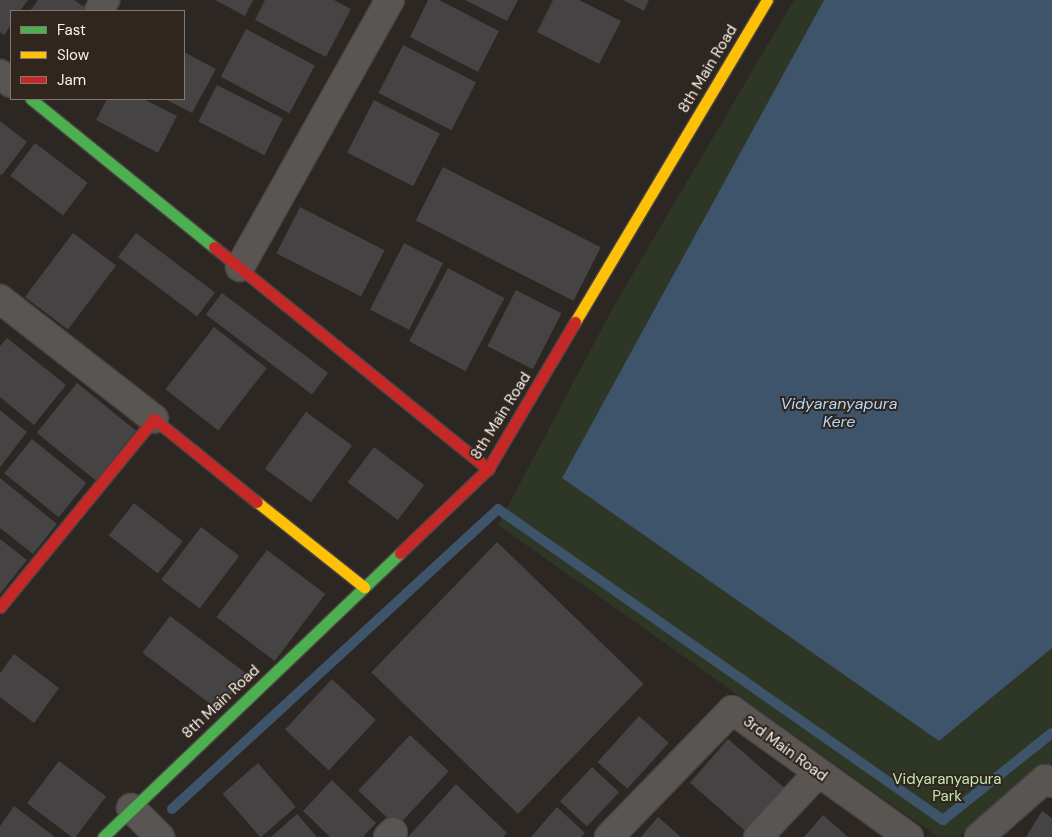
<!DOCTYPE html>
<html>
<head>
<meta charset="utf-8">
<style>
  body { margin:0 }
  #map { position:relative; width:1052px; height:837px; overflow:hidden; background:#2c2722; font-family:"DM Sans",sans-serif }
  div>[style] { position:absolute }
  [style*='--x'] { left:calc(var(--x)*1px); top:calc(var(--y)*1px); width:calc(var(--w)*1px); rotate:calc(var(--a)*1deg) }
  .green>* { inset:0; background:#2e3726 }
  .water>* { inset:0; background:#3e546a }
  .stream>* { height:10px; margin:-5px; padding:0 5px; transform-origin:5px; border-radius:5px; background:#3e546a }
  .building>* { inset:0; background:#454343; transform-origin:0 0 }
  .roads { filter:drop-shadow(1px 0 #4a4541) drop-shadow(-1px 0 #4a4541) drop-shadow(0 1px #4a4541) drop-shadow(0 -1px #4a4541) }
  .street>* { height:28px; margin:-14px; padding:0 14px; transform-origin:14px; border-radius:14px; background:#595552 }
  .fast>* { height:11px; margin:-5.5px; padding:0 5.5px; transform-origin:5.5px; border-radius:5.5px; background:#4caf50 }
  .slow>* { height:11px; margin:-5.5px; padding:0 5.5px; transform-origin:5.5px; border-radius:5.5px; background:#ffc107 }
  .jam>* { height:11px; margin:-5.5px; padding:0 5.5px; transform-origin:5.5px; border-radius:5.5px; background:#c62828 }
  span { translate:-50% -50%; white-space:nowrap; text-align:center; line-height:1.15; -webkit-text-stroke:4px #30261e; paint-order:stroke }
  .street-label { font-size:15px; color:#f9f2ed }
  .park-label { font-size:15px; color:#c5e8b3 }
  .water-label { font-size:16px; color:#b2d7fb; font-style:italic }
  .legend { position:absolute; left:10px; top:10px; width:175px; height:90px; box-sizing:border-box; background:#30261e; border:1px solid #807871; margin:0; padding:6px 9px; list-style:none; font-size:15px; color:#f9f2ed }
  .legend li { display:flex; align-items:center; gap:10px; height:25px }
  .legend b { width:25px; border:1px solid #807871 }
</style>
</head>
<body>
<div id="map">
  <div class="green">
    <div style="clip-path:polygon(794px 0,824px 0,562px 478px,939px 741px,1052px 648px,1052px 764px,958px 837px,938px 837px,498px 525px,615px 304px)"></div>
  </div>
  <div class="water">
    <div style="clip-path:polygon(824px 0,1052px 0,1052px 648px,939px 741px,562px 478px)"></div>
  </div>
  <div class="stream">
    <div style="--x:172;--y:809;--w:443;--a:-42.6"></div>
    <div style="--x:498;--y:509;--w:543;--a:34.95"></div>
    <div style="--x:943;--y:820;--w:139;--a:-38.6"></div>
  </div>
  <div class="building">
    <div style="clip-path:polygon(0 0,28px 0,20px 11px,11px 11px,11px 25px,4px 35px,0 32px)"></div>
    <div style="clip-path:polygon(38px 0,74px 0,86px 8px,83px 11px,30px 11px)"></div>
    <div style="clip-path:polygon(215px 0,253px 0,245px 16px)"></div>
    <div style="clip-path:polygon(265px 0,334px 0,351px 9px,326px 57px,255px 20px)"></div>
    <div style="clip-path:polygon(428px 0,439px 0,499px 31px,478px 72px,410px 37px)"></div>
    <div style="clip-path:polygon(465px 0,518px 0,507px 21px)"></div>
    <div style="clip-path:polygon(553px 0,579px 0,621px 21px,599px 64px,537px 32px)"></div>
    <div style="clip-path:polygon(623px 0,649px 0,644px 11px)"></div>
    <div style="left:246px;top:29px;width:78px;height:54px;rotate:28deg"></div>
    <div style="left:403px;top:45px;width:82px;height:54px;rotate:27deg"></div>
    <div style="clip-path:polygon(184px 52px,216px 69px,192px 113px,165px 99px,184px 99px)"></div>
    <div style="left:217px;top:85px;width:74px;height:41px;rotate:27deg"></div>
    <div style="clip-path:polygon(107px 99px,144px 99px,177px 116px,158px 153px,96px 120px)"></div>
    <div style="left:374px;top:100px;width:74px;height:59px;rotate:27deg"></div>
    <div style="clip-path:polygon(0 121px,27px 142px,2px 175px,0 174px)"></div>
    <div style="left:35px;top:143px;width:66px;height:41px;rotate:37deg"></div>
    <div style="left:443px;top:167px;width:177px;height:60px;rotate:27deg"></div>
    <div style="left:300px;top:207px;width:95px;height:52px;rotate:27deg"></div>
    <div style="left:73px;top:233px;width:54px;height:80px;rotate:37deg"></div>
    <div style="left:136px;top:233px;width:99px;height:30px;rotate:37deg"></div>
    <div style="left:404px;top:243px;width:44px;height:75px;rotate:27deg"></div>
    <div style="left:448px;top:268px;width:64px;height:83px;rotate:28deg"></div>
    <div style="left:516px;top:290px;width:51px;height:63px;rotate:27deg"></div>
    <div style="left:222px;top:293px;width:133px;height:27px;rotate:37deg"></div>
    <div style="left:214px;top:327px;width:67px;height:79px;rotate:38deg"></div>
    <div style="clip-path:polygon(7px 338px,66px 385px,34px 425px,0 397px,0 346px)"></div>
    <div style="left:77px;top:383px;width:76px;height:64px;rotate:39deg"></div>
    <div style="clip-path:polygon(0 410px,27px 432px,0 467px)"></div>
    <div style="left:306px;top:412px;width:57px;height:70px;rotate:36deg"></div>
    <div style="left:32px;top:439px;width:70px;height:44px;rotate:39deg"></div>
    <div style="left:374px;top:447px;width:63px;height:44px;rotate:37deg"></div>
    <div style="clip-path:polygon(0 478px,57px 524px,33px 554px,0 528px)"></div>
    <div style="left:134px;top:503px;width:62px;height:41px;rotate:38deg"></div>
    <div style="left:201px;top:527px;width:48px;height:66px;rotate:37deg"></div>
    <div style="clip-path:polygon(0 539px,27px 560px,0 594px)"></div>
    <div style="left:497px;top:542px;width:204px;height:181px;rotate:44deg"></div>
    <div style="left:267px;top:550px;width:73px;height:84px;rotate:37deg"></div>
    <div style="left:170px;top:616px;width:96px;height:46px;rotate:37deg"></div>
    <div style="clip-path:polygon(14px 654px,59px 688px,34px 723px,0 697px,0 673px)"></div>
    <div style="left:332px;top:679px;width:60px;height:69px;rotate:43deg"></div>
    <div style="left:639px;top:716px;width:40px;height:62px;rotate:42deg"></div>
    <div style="left:410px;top:735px;width:53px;height:76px;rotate:43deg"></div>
    <div style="left:728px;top:739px;width:76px;height:58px;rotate:41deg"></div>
    <div style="left:59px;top:761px;width:59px;height:53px;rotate:37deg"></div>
    <div style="left:258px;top:763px;width:58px;height:47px;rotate:49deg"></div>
    <div style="left:592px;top:767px;width:37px;height:47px;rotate:43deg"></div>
    <div style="clip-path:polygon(332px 780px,376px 823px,363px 837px,330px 837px,303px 811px)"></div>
    <div style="clip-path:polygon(456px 784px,507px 833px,503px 837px,408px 837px)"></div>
    <div style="clip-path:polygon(14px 806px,55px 837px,0 837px,0 826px)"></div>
    <div style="clip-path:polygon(557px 807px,585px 833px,581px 837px,531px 837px)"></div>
    <div style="clip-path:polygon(1042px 811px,1052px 818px,1052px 837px,1026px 837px)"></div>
    <div style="clip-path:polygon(297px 814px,317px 837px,271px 837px)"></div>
    <div style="clip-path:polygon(823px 815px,848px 837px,804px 837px)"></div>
    <div style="clip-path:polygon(658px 817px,681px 837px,641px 837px)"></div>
  </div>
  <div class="roads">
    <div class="street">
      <div style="--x:99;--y:11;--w:13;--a:-61"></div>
      <div style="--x:0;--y:74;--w:14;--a:39"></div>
      <div style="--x:240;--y:267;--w:306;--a:-60.7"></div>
      <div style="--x:0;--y:299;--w:195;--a:37.9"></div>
      <div style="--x:131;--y:808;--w:41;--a:45"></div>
      <div style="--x:388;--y:837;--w:7;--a:-45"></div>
      <div style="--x:609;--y:837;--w:177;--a:-45.9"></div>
      <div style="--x:732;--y:710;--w:218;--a:35.7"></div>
      <div style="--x:758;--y:837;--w:88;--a:-46.8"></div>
      <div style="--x:979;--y:837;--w:88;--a:-41.3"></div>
      <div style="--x:1045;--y:779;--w:8;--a:30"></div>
    </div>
    <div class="fast">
      <div style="--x:31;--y:99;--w:235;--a:39"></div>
      <div style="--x:103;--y:837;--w:411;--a:-43.7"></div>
    </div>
    <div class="slow">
      <div style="--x:575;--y:322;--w:375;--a:-59.2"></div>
      <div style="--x:257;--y:502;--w:137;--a:38.5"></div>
    </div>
    <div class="jam">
      <div style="--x:214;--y:247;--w:353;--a:39"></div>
      <div style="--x:400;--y:553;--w:122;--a:-43.7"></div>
      <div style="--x:488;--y:469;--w:171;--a:-59.4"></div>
      <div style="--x:0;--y:607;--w:243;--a:-50.7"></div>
      <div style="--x:154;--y:419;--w:132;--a:38.9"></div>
    </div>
  </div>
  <div class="street-label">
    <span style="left:708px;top:69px;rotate:-59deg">8th Main Road</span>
    <span style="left:501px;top:416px;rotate:-58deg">8th Main Road</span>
    <span style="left:221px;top:702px;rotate:-43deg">8th Main Road</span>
    <span style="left:785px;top:749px;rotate:36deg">3rd Main Road</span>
  </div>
  <div class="park-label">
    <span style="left:947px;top:788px">Vidyaranyapura<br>Park</span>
  </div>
  <div class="water-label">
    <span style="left:839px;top:413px">Vidyaranyapura<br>Kere</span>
  </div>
  <ul class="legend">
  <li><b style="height:6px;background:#4caf50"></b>Fast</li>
  <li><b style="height:6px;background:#ffc107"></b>Slow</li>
  <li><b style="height:6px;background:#c62828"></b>Jam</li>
  </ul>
</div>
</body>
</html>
